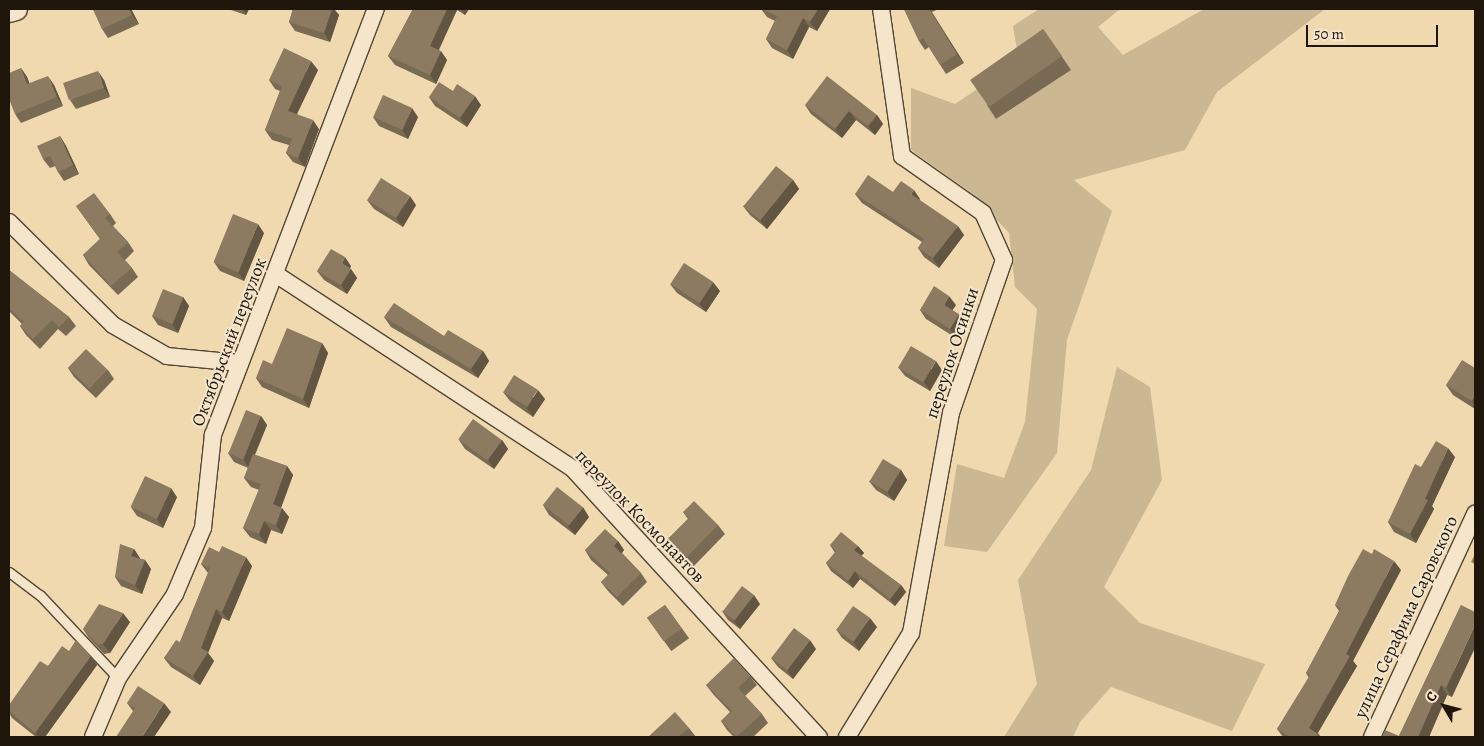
<!DOCTYPE html>
<html>
<head>
<meta charset="utf-8">
<style>
  body { margin:0 }
  #map { position:relative; width:1484px; height:746px; overflow:hidden; background:#f0d8af; font-family:Alegreya,serif }
  div>[style] { position:absolute }
  [style*='--x'] { left:calc(var(--x)*1px); top:calc(var(--y)*1px); width:calc(var(--w)*1px); rotate:calc(var(--a)*1deg) }
  .green>* { inset:0; background:#ccb793 }
  .roads { filter:drop-shadow(1px 0 #534634) drop-shadow(-1px 0 #534634) drop-shadow(0 1px #534634) drop-shadow(0 -1px #534634) }
  .service>* { height:9px; margin:-4.5px; padding:0 4.5px; transform-origin:4.5px; border-radius:4.5px; background:#f5e6cb }
  .minor>* { height:16px; margin:-8px; padding:0 8px; transform-origin:8px; border-radius:8px; background:#f5e6cb }
  .tertiary>* { height:21px; margin:-10.5px; padding:0 10.5px; transform-origin:10.5px; border-radius:10.5px; background:#f5e6cb }
  .wall>* { inset:0; background:#786a53; transform-origin:0 0 }
  .shaded-wall>* { inset:0; background:#625643 }
  .building>* { inset:0; background:#8c7b60; transform-origin:0 0 }
  span { translate:-50% -50%; white-space:nowrap; text-align:center; line-height:1.15; -webkit-text-stroke:4px #f5e6cb; paint-order:stroke }
  .street-label { font-size:18px; color:#1f160b }
  .frame { position:absolute; inset:0; border:10px solid #1f160b; pointer-events:none }
  .north { position:absolute; left:1419px; top:681px; width:50px; height:50px; -webkit-text-stroke:4px #f5e6cb; paint-order:stroke; rotate:307deg; font-size:14px; font-weight:700; line-height:20px; text-align:center; color:#1f160b }
  .north::after { content:''; display:block; margin:auto; width:18px; height:22px; background:#1f160b; clip-path:polygon(50% 0,100% 100%,50% 72%,0 100%) }
  .scale { position:absolute; left:1306px; top:25px; width:132px; height:22px; box-sizing:border-box; border:2px solid #1f160b; border-top:0; padding-left:6px; font-size:15px; line-height:18px; white-space:nowrap; color:#1f160b; -webkit-text-stroke:4px #f5e6cb; paint-order:stroke }
</style>
</head>
<body>
<div id="map">
  <div class="green">
    <div style="clip-path:polygon(1039px 9px,1120px 9px,1098px 27px,1123px 55px,1204px 9px,1325px 9px,1217px 92px,1185px 150px,1074px 180px,1112px 211px,1067px 340px,1057px 453px,987px 552px,944px 546px,957px 464px,1004px 478px,1025px 422px,1037px 309px,1015px 287px,1009px 233px,973px 194px,911px 150px,911px 88px,955px 104px,1019px 61px,1013px 26px)"></div>
    <div style="clip-path:polygon(1117px 367px,1150px 387px,1162px 480px,1104px 587px,1140px 623px,1265px 664px,1232px 731px,1111px 687px,1080px 722px,1073px 737px,1004px 737px,1037px 684px,1018px 580px,1091px 470px)"></div>
  </div>
  <div class="roads">
    <div class="service">
      <div style="--x:9;--y:572;--w:39;--a:37"></div>
      <div style="--x:40;--y:595;--w:114;--a:46.8"></div>
    </div>
    <div class="minor">
      <div style="--x:9;--y:222;--w:146;--a:44.7"></div>
      <div style="--x:113;--y:325;--w:62;--a:29.9"></div>
      <div style="--x:167;--y:356;--w:73;--a:5.5"></div>
      <div style="--x:277;--y:275;--w:354;--a:33.2"></div>
      <div style="--x:573;--y:469;--w:364;--a:47.5"></div>
      <div style="--x:93;--y:737;--w:64;--a:-67"></div>
      <div style="--x:118;--y:678;--w:102;--a:-55.8"></div>
      <div style="--x:175;--y:594;--w:72;--a:-67"></div>
      <div style="--x:203;--y:528;--w:94;--a:-83.9"></div>
      <div style="--x:213;--y:435;--w:456;--a:-69.1"></div>
      <div style="--x:847;--y:737;--w:122;--a:-58.4"></div>
      <div style="--x:911;--y:633;--w:224;--a:-79.7"></div>
      <div style="--x:951;--y:413;--w:162;--a:-70.9"></div>
      <div style="--x:1004;--y:260;--w:51;--a:-114.1"></div>
      <div style="--x:983;--y:213;--w:99;--a:-144.9"></div>
      <div style="--x:902;--y:156;--w:148;--a:-98.1"></div>
      <div style="--x:1372;--y:737;--w:246;--a:-65.2"></div>
    </div>
    <div class="tertiary">
      <div style="--x:9;--y:11;--w:7;--a:-16"></div>
    </div>
  </div>
  <div class="wall">
    <div style="clip-path:polygon(93px 9px,131px 9px,139px 24px,108px 38px,102px 29px)"></div>
    <div style="clip-path:polygon(228px 9px,249px 9px,246px 15px)"></div>
    <div style="clip-path:polygon(293px 9px,334px 9px,339px 15px,330px 42px,295px 31px,289px 22px)"></div>
    <div style="clip-path:polygon(413px 9px,469px 9px,465px 15px,457px 10px,439px 50px,447px 60px,436px 84px,395px 65px,388px 56px)"></div>
    <div style="clip-path:polygon(761px 9px,830px 9px,817px 31px,809px 27px,793px 59px,772px 48px,766px 39px,775px 21px,767px 17px)"></div>
    <div style="clip-path:polygon(904px 9px,939px 9px,932px 12px,964px 63px,946px 74px,929px 47px,925px 50px,919px 41px)"></div>
    <div style="clip-path:polygon(1043px 29px,1071px 70px,996px 119px,987px 105px)"></div>
    <div style="clip-path:polygon(21px 68px,27px 77px,29px 83px,54px 85px,63px 106px,21px 123px,15px 114px)"></div>
    <div style="clip-path:polygon(318px 70px,297px 114px,319px 129px,305px 167px,293px 162px,286px 153px,289px 145px,272px 140px,265px 130px,280px 91px,275px 89px,269px 80px)"></div>
    <div style="clip-path:polygon(104px 80px,110px 97px,76px 109px,70px 100px)"></div>
    <div style="clip-path:polygon(453px 91px,481px 105px,467px 127px,435px 106px,429px 97px)"></div>
    <div style="clip-path:polygon(805px 105px,877px 115px,883px 124px,875px 135px,856px 120px,842px 138px,811px 114px)"></div>
    <div style="clip-path:polygon(373px 117px,418px 117px,408px 139px,379px 126px)"></div>
    <div style="clip-path:polygon(60px 136px,66px 146px,79px 174px,64px 181px,58px 172px,55px 166px,50px 168px,43px 159px)"></div>
    <div style="clip-path:polygon(793px 180px,799px 189px,767px 229px,750px 215px,743px 206px)"></div>
    <div style="clip-path:polygon(893px 192px,920px 199px,919px 200px,964px 235px,939px 268px,924px 257px,918px 248px,922px 242px,862px 203px,855px 194px)"></div>
    <div style="clip-path:polygon(367px 200px,416px 205px,403px 227px,374px 209px)"></div>
    <div style="clip-path:polygon(76px 206px,110px 214px,116px 223px,113px 226px,128px 242px,134px 251px,125px 260px,132px 268px,138px 277px,118px 295px,89px 265px,83px 255px,100px 239px)"></div>
    <div style="clip-path:polygon(264px 233px,244px 281px,220px 271px,214px 262px)"></div>
    <div style="clip-path:polygon(351px 266px,350px 268px,357px 278px,347px 294px,324px 280px,317px 271px)"></div>
    <div style="clip-path:polygon(9px 270px,69px 317px,76px 326px,66px 336px,58px 329px,40px 349px,26px 335px,20px 326px,22px 324px,9px 311px)"></div>
    <div style="clip-path:polygon(670px 284px,720px 291px,706px 312px,677px 293px)"></div>
    <div style="clip-path:polygon(183px 297px,189px 306px,178px 333px,158px 325px,152px 316px)"></div>
    <div style="clip-path:polygon(956px 305px,952px 310px,965px 323px,956px 338px,926px 319px,920px 310px)"></div>
    <div style="clip-path:polygon(384px 317px,444px 336px,483px 351px,489px 361px,478px 378px,391px 327px)"></div>
    <div style="clip-path:polygon(322px 343px,328px 353px,309px 408px,262px 387px,256px 378px)"></div>
    <div style="clip-path:polygon(898px 367px,942px 370px,930px 391px,905px 376px)"></div>
    <div style="clip-path:polygon(68px 368px,108px 370px,114px 379px,96px 398px,74px 377px)"></div>
    <div style="clip-path:polygon(1475px 368px,1475px 409px,1453px 395px,1446px 385px)"></div>
    <div style="clip-path:polygon(503px 392px,545px 399px,533px 417px,510px 401px)"></div>
    <div style="clip-path:polygon(261px 416px,267px 425px,255px 455px,287px 466px,293px 475px,281px 508px,289px 517px,282px 534px,271px 530px,266px 544px,250px 537px,243px 528px,259px 490px,251px 487px,244px 478px,248px 468px,234px 462px,228px 453px)"></div>
    <div style="clip-path:polygon(459px 440px,502px 440px,508px 449px,494px 469px,465px 449px)"></div>
    <div style="clip-path:polygon(1455px 457px,1432px 506px,1434px 509px,1416px 543px,1394px 532px,1388px 522px,1421px 467px)"></div>
    <div style="clip-path:polygon(901px 470px,907px 480px,894px 501px,876px 490px,869px 481px)"></div>
    <div style="clip-path:polygon(177px 497px,163px 528px,137px 516px,131px 507px)"></div>
    <div style="clip-path:polygon(543px 505px,589px 517px,575px 535px,549px 515px)"></div>
    <div style="clip-path:polygon(683px 512px,718px 525px,725px 534px,693px 567px,674px 548px,668px 539px,688px 519px)"></div>
    <div style="clip-path:polygon(618px 541px,624px 550px,622px 553px,641px 573px,647px 582px,623px 606px,608px 591px,601px 582px,608px 575px,591px 560px,585px 550px)"></div>
    <div style="clip-path:polygon(830px 545px,858px 546px,864px 553px,861px 556px,901px 585px,906px 592px,895px 606px,860px 579px,853px 588px,831px 571px,826px 563px,835px 553px)"></div>
    <div style="clip-path:polygon(134px 549px,140px 559px,145px 560px,151px 569px,142px 594px,121px 586px,115px 577px)"></div>
    <div style="clip-path:polygon(201px 564px,252px 566px,229px 621px,222px 618px,208px 653px,214px 661px,200px 685px,171px 667px,164px 658px,180px 642px,208px 573px)"></div>
    <div style="clip-path:polygon(1401px 570px,1353px 661px,1357px 666px,1318px 733px,1321px 737px,1283px 737px,1277px 729px,1309px 678px,1306px 673px,1339px 611px,1335px 605px)"></div>
    <div style="clip-path:polygon(760px 604px,740px 629px,728px 620px,722px 611px)"></div>
    <div style="left:665px;top:605px;width:41px;height:22px;rotate:54deg"></div>
    <div style="clip-path:polygon(1461px 605px,1452px 697px,1447px 695px,1429px 737px,1382px 737px,1399px 736px)"></div>
    <div style="clip-path:polygon(130px 622px,110px 653px,104px 654px,89px 638px,83px 629px)"></div>
    <div style="clip-path:polygon(877px 627px,859px 651px,842px 638px,836px 629px)"></div>
    <div style="clip-path:polygon(816px 649px,793px 679px,778px 667px,771px 658px)"></div>
    <div style="clip-path:polygon(69px 651px,91px 656px,97px 665px,45px 737px,36px 737px,12px 718px,9px 713px,9px 705px,48px 666px)"></div>
    <div style="clip-path:polygon(750px 676px,757px 685px,745px 696px,762px 714px,768px 723px,753px 737px,734px 737px,727px 730px,721px 721px,730px 712px,713px 694px,706px 685px)"></div>
    <div style="clip-path:polygon(127px 703px,171px 712px,133px 711px)"></div>
    <div style="clip-path:polygon(689px 728px,696px 737px,648px 737px)"></div>
  </div>
  <div class="shaded-wall">
    <div style="clip-path:polygon(129px 9px,131px 9px,139px 24px,132px 15px)"></div>
    <div style="clip-path:polygon(242px 9px,249px 9px,246px 15px)"></div>
    <div style="clip-path:polygon(332px 9px,334px 9px,339px 15px,330px 42px,324px 33px)"></div>
    <div style="clip-path:polygon(447px 9px,456px 9px,457px 10px,436px 55px,430px 46px)"></div>
    <div style="clip-path:polygon(461px 9px,469px 9px,465px 15px)"></div>
    <div style="clip-path:polygon(818px 9px,830px 9px,817px 31px,810px 22px)"></div>
    <div style="clip-path:polygon(929px 9px,964px 63px,957px 54px)"></div>
    <div style="clip-path:polygon(803px 18px,809px 27px,793px 59px,787px 50px)"></div>
    <div style="clip-path:polygon(441px 51px,447px 60px,436px 84px,430px 75px)"></div>
    <div style="clip-path:polygon(311px 61px,318px 70px,294px 120px,288px 111px)"></div>
    <div style="clip-path:polygon(21px 68px,27px 77px,33px 93px,27px 84px)"></div>
    <div style="clip-path:polygon(98px 71px,104px 80px,110px 97px,104px 88px)"></div>
    <div style="clip-path:polygon(48px 76px,54px 85px,63px 106px,57px 97px)"></div>
    <div style="clip-path:polygon(475px 96px,481px 105px,467px 127px,460px 118px)"></div>
    <div style="clip-path:polygon(412px 108px,418px 117px,408px 139px,402px 130px)"></div>
    <div style="clip-path:polygon(849px 111px,856px 120px,842px 138px,835px 129px)"></div>
    <div style="clip-path:polygon(877px 115px,883px 124px,875px 135px,868px 126px)"></div>
    <div style="clip-path:polygon(313px 120px,319px 129px,305px 167px,298px 158px)"></div>
    <div style="clip-path:polygon(60px 136px,66px 146px,79px 174px,73px 165px)"></div>
    <div style="clip-path:polygon(793px 180px,799px 189px,767px 229px,760px 220px)"></div>
    <div style="clip-path:polygon(914px 190px,920px 199px,917px 203px,911px 194px)"></div>
    <div style="clip-path:polygon(410px 196px,416px 205px,403px 227px,396px 218px)"></div>
    <div style="clip-path:polygon(258px 224px,264px 233px,244px 281px,238px 272px)"></div>
    <div style="clip-path:polygon(958px 226px,964px 235px,939px 268px,933px 258px)"></div>
    <div style="clip-path:polygon(345px 257px,351px 266px,348px 272px,342px 263px)"></div>
    <div style="clip-path:polygon(351px 269px,357px 278px,347px 294px,341px 285px)"></div>
    <div style="clip-path:polygon(713px 282px,720px 291px,706px 312px,699px 303px)"></div>
    <div style="clip-path:polygon(949px 296px,956px 305px,950px 314px,944px 305px)"></div>
    <div style="clip-path:polygon(183px 297px,189px 306px,178px 333px,172px 324px)"></div>
    <div style="clip-path:polygon(959px 314px,965px 323px,956px 338px,950px 329px)"></div>
    <div style="clip-path:polygon(322px 343px,328px 353px,309px 408px,303px 399px)"></div>
    <div style="clip-path:polygon(483px 351px,489px 361px,478px 378px,471px 369px)"></div>
    <div style="clip-path:polygon(936px 361px,942px 370px,930px 391px,924px 382px)"></div>
    <div style="clip-path:polygon(538px 390px,545px 399px,533px 417px,527px 408px)"></div>
    <div style="clip-path:polygon(1475px 395px,1475px 407px,1472px 401px)"></div>
    <div style="clip-path:polygon(261px 416px,267px 425px,249px 468px,243px 459px)"></div>
    <div style="clip-path:polygon(502px 440px,508px 449px,494px 469px,488px 460px)"></div>
    <div style="clip-path:polygon(1448px 448px,1455px 457px,1432px 506px,1434px 509px,1416px 543px,1410px 534px,1425px 499px)"></div>
    <div style="clip-path:polygon(287px 466px,293px 475px,279px 513px,273px 504px)"></div>
    <div style="clip-path:polygon(901px 470px,907px 480px,894px 501px,887px 492px)"></div>
    <div style="clip-path:polygon(171px 488px,177px 497px,163px 528px,157px 519px)"></div>
    <div style="clip-path:polygon(583px 507px,589px 517px,575px 535px,568px 526px)"></div>
    <div style="clip-path:polygon(282px 508px,289px 517px,282px 534px,276px 525px)"></div>
    <div style="clip-path:polygon(264px 521px,271px 530px,266px 544px,259px 534px)"></div>
    <div style="clip-path:polygon(618px 541px,624px 550px,620px 555px,614px 546px)"></div>
    <div style="clip-path:polygon(858px 546px,864px 553px,859px 558px,854px 550px)"></div>
    <div style="clip-path:polygon(134px 549px,140px 558px,138px 565px,131px 556px)"></div>
    <div style="clip-path:polygon(246px 557px,252px 566px,229px 621px,222px 612px)"></div>
    <div style="clip-path:polygon(145px 560px,151px 569px,142px 594px,135px 585px)"></div>
    <div style="clip-path:polygon(1394px 561px,1401px 570px,1353px 661px,1357px 666px,1315px 737px,1309px 728px,1346px 654px)"></div>
    <div style="clip-path:polygon(855px 571px,860px 579px,853px 588px,848px 581px)"></div>
    <div style="clip-path:polygon(901px 585px,906px 592px,895px 606px,890px 599px)"></div>
    <div style="clip-path:polygon(754px 595px,760px 604px,740px 629px,733px 620px)"></div>
    <div style="clip-path:polygon(216px 609px,222px 618px,208px 653px,214px 661px,200px 685px,193px 676px,201px 648px)"></div>
    <div style="clip-path:polygon(123px 613px,130px 622px,110px 653px,103px 644px)"></div>
    <div style="clip-path:polygon(870px 618px,877px 627px,859px 651px,853px 641px)"></div>
    <div style="clip-path:polygon(1475px 625px,1475px 648px,1452px 697px,1446px 688px)"></div>
    <div style="clip-path:polygon(810px 640px,816px 649px,793px 679px,787px 670px)"></div>
    <div style="clip-path:polygon(91px 656px,97px 665px,45px 737px,39px 737px,35px 733px)"></div>
    <div style="clip-path:polygon(1441px 685px,1447px 695px,1429px 737px,1418px 737px)"></div>
    <div style="clip-path:polygon(164px 703px,171px 712px,154px 737px,142px 737px)"></div>
  </div>
  <div class="building">
    <div style="clip-path:polygon(93px 9px,129px 9px,132px 15px,102px 29px)"></div>
    <div style="clip-path:polygon(293px 9px,332px 9px,324px 33px,289px 22px)"></div>
    <div style="clip-path:polygon(413px 9px,447px 9px,430px 46px,441px 51px,430px 75px,388px 56px)"></div>
    <div style="clip-path:polygon(762px 9px,818px 9px,810px 22px,803px 18px,787px 50px,766px 39px,777px 16px)"></div>
    <div style="clip-path:polygon(904px 9px,929px 9px,957px 54px,940px 65px,923px 38px,919px 41px)"></div>
    <div style="left:1043px;top:29px;width:33px;height:89px;rotate:55deg"></div>
    <div style="clip-path:polygon(284px 48px,311px 61px,288px 111px,313px 120px,298px 158px,286px 153px,292px 139px,265px 130px,282px 86px,269px 80px)"></div>
    <div style="clip-path:polygon(21px 68px,27px 84px,48px 76px,57px 97px,15px 114px,9px 99px,9px 73px)"></div>
    <div style="left:98px;top:71px;width:18px;height:37px;rotate:71deg"></div>
    <div style="clip-path:polygon(827px 76px,877px 115px,868px 126px,849px 111px,835px 129px,805px 105px)"></div>
    <div style="clip-path:polygon(439px 82px,453px 91px,457px 84px,475px 96px,460px 118px,429px 97px)"></div>
    <div style="left:383px;top:95px;width:32px;height:24px;rotate:24deg"></div>
    <div style="clip-path:polygon(60px 136px,73px 165px,58px 172px,50px 156px,43px 159px,37px 146px)"></div>
    <div style="left:776px;top:166px;width:22px;height:52px;rotate:39deg"></div>
    <div style="clip-path:polygon(868px 175px,893px 192px,901px 181px,914px 190px,911px 194px,958px 226px,933px 258px,918px 248px,924px 239px,855px 194px)"></div>
    <div style="left:381px;top:178px;width:34px;height:26px;rotate:32deg"></div>
    <div style="clip-path:polygon(94px 193px,110px 214px,105px 218px,128px 242px,117px 252px,132px 268px,111px 286px,83px 255px,100px 239px,76px 206px)"></div>
    <div style="left:233px;top:214px;width:27px;height:52px;rotate:22deg"></div>
    <div style="clip-path:polygon(331px 249px,345px 257px,342px 263px,351px 269px,341px 285px,317px 271px)"></div>
    <div style="left:684px;top:263px;width:35px;height:25px;rotate:33deg"></div>
    <div style="clip-path:polygon(9px 270px,69px 317px,59px 327px,52px 320px,33px 339px,20px 326px,24px 322px,9px 308px)"></div>
    <div style="clip-path:polygon(934px 286px,949px 296px,944px 305px,959px 314px,950px 329px,920px 310px)"></div>
    <div style="left:163px;top:289px;width:22px;height:29px;rotate:22deg"></div>
    <div style="clip-path:polygon(394px 303px,444px 336px,448px 330px,483px 351px,471px 369px,384px 317px)"></div>
    <div style="clip-path:polygon(287px 328px,322px 343px,303px 399px,256px 378px,263px 360px,272px 364px)"></div>
    <div style="left:911px;top:346px;width:29px;height:25px;rotate:31deg"></div>
    <div style="left:86px;top:349px;width:30px;height:26px;rotate:44deg"></div>
    <div style="clip-path:polygon(1462px 360px,1475px 368px,1475px 395px,1472px 401px,1446px 385px)"></div>
    <div style="left:514px;top:375px;width:28px;height:20px;rotate:32deg"></div>
    <div style="left:246px;top:410px;width:16px;height:47px;rotate:22deg"></div>
    <div style="left:473px;top:419px;width:36px;height:25px;rotate:36deg"></div>
    <div style="clip-path:polygon(1436px 441px,1448px 448px,1425px 499px,1428px 500px,1410px 534px,1388px 522px,1415px 464px,1421px 467px)"></div>
    <div style="clip-path:polygon(253px 454px,287px 466px,273px 504px,282px 508px,276px 525px,264px 521px,259px 534px,243px 528px,261px 484px,244px 478px)"></div>
    <div style="left:883px;top:459px;width:21px;height:26px;rotate:31deg"></div>
    <div style="left:145px;top:476px;width:29px;height:34px;rotate:25deg"></div>
    <div style="left:557px;top:487px;width:33px;height:23px;rotate:38deg"></div>
    <div style="clip-path:polygon(694px 501px,718px 525px,687px 557px,668px 539px,689px 518px,683px 512px)"></div>
    <div style="clip-path:polygon(605px 529px,618px 541px,614px 546px,641px 573px,617px 597px,601px 582px,610px 573px,585px 550px)"></div>
    <div style="clip-path:polygon(841px 532px,858px 546px,854px 550px,901px 585px,890px 599px,855px 571px,848px 581px,826px 563px,836px 551px,830px 545px)"></div>
    <div style="clip-path:polygon(120px 544px,134px 549px,131px 556px,145px 560px,135px 585px,115px 577px)"></div>
    <div style="clip-path:polygon(222px 546px,246px 557px,222px 612px,216px 609px,201px 648px,208px 652px,193px 676px,164px 658px,176px 640px,180px 642px,210px 568px,201px 564px,209px 547px,219px 552px)"></div>
    <div style="clip-path:polygon(1363px 549px,1372px 554px,1374px 549px,1394px 561px,1346px 654px,1350px 656px,1309px 728px,1318px 734px,1316px 737px,1288px 737px,1288px 736px,1277px 729px,1310px 675px,1306px 673px,1341px 608px,1335px 605px,1348px 576px)"></div>
    <div style="clip-path:polygon(1475px 554px,1475px 564px,1471px 562px)"></div>
    <div style="left:742px;top:586px;width:15px;height:32px;rotate:37deg"></div>
    <div style="clip-path:polygon(99px 604px,123px 613px,103px 644px,98px 645px,83px 629px)"></div>
    <div style="left:665px;top:605px;width:29px;height:22px;rotate:55deg"></div>
    <div style="clip-path:polygon(1461px 605px,1475px 612px,1475px 625px,1446px 688px,1441px 685px,1418px 737px,1382px 737px,1385px 730px,1399px 736px)"></div>
    <div style="left:853px;top:606px;width:21px;height:29px;rotate:35deg"></div>
    <div style="left:794px;top:628px;width:20px;height:38px;rotate:37deg"></div>
    <div style="clip-path:polygon(76px 640px,91px 656px,35px 733px,9px 711px,9px 705px,40px 661px,48px 666px,62px 646px,69px 651px)"></div>
    <div style="clip-path:polygon(734px 658px,750px 676px,738px 688px,762px 714px,736px 737px,721px 721px,732px 711px,706px 685px)"></div>
    <div style="clip-path:polygon(138px 686px,164px 703px,142px 737px,116px 737px,135px 708px,127px 703px)"></div>
    <div style="clip-path:polygon(675px 712px,689px 728px,678px 737px,648px 737px)"></div>
  </div>
  <div class="street-label">
    <span style="left:229px;top:342px;rotate:-69deg">Октябрьский переулок</span>
    <span style="left:952px;top:353px;rotate:-72deg">переулок Осинки</span>
    <span style="left:640px;top:516px;rotate:46deg">переулок Космонавтов</span>
    <span style="left:1406px;top:617px;rotate:-65deg">улица Серафима Саровского</span>
  </div>
  <div class="frame"></div>
  <div class="north">С</div>
  <div class="scale">50 m</div>
</div>
</body>
</html>
